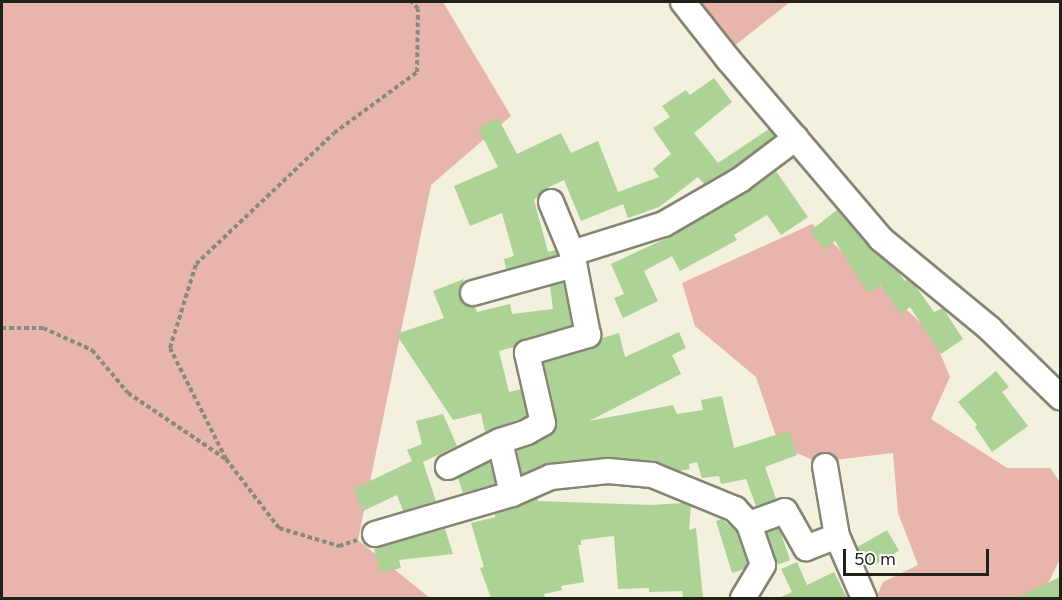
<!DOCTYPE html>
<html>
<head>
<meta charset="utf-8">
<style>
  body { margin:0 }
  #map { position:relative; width:1062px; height:600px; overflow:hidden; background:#f3f0de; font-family:Figtree,sans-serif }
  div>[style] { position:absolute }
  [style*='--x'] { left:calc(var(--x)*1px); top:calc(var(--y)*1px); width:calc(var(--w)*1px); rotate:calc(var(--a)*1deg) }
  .green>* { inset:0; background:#e7b5ab }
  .building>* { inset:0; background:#add295; transform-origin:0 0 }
  .path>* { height:4px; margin-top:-2px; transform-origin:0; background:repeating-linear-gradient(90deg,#8b897d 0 4.5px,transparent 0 7.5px) }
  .roads { filter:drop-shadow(2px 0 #868473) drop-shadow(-2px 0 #868473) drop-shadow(0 2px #868473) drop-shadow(0 -2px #868473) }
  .minor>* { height:24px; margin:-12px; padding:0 12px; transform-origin:12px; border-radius:12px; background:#fff }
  span { translate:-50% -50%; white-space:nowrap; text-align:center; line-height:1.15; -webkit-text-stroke:4.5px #fff; paint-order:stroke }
  .frame { position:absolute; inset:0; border:3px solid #212019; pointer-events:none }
  .scale { position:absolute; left:843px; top:549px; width:146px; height:27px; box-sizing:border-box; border:3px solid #212019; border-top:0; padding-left:8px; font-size:18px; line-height:21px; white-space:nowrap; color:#212019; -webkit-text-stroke:4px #fff; paint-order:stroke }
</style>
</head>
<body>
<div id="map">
  <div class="green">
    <div style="clip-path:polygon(2px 2px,443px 2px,511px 116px,431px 185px,358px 540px,430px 598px,2px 598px)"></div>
    <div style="clip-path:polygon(687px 2px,790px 2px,724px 54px)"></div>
    <div style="clip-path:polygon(812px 224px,932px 333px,950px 377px,931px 419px,1007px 468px,1050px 468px,1060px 482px,1060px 559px,1041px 598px,876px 598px,883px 582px,918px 565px,898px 513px,893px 453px,817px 462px,779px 445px,756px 377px,695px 326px,682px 283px)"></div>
  </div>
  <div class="building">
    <div style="clip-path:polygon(714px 78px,732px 102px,694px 133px,718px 163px,769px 129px,775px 136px,732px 168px,704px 184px,698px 177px,659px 207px,628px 218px,623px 204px,581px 221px,564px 180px,545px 189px,534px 200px,548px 252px,555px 250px,557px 255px,506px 269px,504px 259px,514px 256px,502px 213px,470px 226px,454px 186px,498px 167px,478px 128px,498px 118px,517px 154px,561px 133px,571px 153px,598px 141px,618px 192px,659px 177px,653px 169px,671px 154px,653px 128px,670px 117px,662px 106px,686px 90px,690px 95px)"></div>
    <div style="clip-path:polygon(776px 171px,808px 217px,781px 235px,767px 215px,734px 235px,737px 240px,680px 271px,672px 256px,644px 271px,658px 301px,623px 318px,614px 298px,624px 294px,611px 264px,671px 236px,747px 192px)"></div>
    <div style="clip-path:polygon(837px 210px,872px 250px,899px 273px,905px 281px,907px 279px,914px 284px,934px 312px,943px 308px,963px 339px,941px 354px,910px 307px,901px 314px,880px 285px,868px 293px,835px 241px,824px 249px,810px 231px)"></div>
    <div style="clip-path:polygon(464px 279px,459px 290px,463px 304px,475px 307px,477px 312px,510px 304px,512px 314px,553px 309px,550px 286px,563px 283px,572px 325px,523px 339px,514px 347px,499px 351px,509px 392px,521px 389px,527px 416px,485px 432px,481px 413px,453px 420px,396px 334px,444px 318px,433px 291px)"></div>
    <div style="clip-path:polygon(679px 332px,686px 348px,672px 355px,681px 374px,589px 421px,673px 405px,677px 414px,703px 410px,701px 400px,722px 396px,734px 448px,789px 431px,797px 455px,765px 467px,776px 499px,756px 506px,746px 479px,721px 484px,719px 476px,702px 478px,697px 462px,689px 464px,690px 469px,679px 471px,654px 461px,607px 457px,549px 463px,522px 474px,517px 450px,550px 435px,556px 428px,557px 420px,544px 363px,592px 349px,602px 338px,619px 333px,625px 357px)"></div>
    <div style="clip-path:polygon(996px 371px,1009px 387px,1002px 392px,1028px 426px,992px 452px,975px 427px,977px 425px,958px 402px)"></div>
    <div style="clip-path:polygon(443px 414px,457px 446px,423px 462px,436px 501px,403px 511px,397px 495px,363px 511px,353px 489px,412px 461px,407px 450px,422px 444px,416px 421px)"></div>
    <div style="clip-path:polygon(490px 462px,495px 484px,463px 493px,458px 478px)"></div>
    <div style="clip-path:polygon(538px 498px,538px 501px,651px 505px,684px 503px,691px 506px,689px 530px,696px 528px,703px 598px,683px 598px,682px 591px,649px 592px,649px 588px,618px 589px,614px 536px,581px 540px,581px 545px,578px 545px,584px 582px,561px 586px,562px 590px,544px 594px,545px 598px,491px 598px,480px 568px,484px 567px,471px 523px,495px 517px,495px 514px)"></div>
    <div style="clip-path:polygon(722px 519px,736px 531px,747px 563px,744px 569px,732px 573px,716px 521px)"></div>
    <div style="left:779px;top:528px;width:34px;height:13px;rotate:71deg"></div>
    <div style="clip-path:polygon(445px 529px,453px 554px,399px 560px,401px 568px,380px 573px,374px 548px)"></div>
    <div style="left:887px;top:530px;width:24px;height:34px;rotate:60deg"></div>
    <div style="clip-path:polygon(797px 562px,807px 585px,834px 572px,847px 598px,779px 598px,792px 592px,781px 569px)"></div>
    <div style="clip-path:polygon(1060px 577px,1060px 598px,1016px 598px)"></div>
  </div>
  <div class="path">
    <div style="--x:2;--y:328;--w:41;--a:0"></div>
    <div style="--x:43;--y:328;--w:54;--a:24.2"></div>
    <div style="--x:92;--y:350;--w:56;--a:50.1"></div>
    <div style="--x:128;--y:393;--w:118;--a:34"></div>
    <div style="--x:226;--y:459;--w:87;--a:52.5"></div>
    <div style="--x:279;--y:528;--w:63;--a:16.7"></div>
    <div style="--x:339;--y:546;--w:19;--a:-18"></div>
    <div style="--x:226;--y:459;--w:124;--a:-116.8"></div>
    <div style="--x:170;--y:348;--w:88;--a:-72.8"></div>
    <div style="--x:196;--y:264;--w:190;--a:-43.5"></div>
    <div style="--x:334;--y:133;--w:103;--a:-36.3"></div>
    <div style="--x:417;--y:72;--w:63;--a:-89.1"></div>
    <div style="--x:418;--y:9;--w:9;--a:-131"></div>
  </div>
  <div class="roads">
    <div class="minor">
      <div style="--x:683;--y:2;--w:73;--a:51.7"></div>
      <div style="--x:728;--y:59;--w:236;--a:49.6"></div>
      <div style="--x:881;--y:239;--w:141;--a:39.5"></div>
      <div style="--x:990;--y:329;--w:98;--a:44.2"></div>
      <div style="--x:572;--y:253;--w:96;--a:-17.5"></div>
      <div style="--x:664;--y:224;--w:88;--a:-30.1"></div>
      <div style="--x:740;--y:180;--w:70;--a:-36.9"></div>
      <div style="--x:473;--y:293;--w:105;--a:-15.5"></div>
      <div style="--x:825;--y:466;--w:71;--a:80.3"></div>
      <div style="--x:837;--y:536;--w:68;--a:66.5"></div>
      <div style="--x:448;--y:467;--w:58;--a:-26.6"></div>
      <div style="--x:500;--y:441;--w:28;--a:-18"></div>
      <div style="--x:527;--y:432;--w:18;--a:-29"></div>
      <div style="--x:543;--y:423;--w:72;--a:-102.9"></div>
      <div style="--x:527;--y:353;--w:64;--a:-16.4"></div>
      <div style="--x:588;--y:335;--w:84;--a:-101"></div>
      <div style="--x:572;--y:253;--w:55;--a:-112.4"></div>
      <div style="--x:512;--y:494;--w:43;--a:-23.6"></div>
      <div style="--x:551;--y:477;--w:57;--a:-6"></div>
      <div style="--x:608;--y:471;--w:44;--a:5.2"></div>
      <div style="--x:652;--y:475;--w:90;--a:22.3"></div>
      <div style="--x:735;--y:509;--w:21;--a:47"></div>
      <div style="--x:749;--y:524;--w:43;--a:71.1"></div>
      <div style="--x:763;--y:565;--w:39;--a:121"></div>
      <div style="--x:749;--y:524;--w:38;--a:-20"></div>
      <div style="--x:785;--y:511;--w:43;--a:60.4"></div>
      <div style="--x:806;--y:548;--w:33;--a:-21"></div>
      <div style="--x:375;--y:534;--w:143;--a:-16.3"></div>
      <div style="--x:512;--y:494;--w:54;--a:-102.8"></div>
    </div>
  </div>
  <div class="frame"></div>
  <div class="scale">50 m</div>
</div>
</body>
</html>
